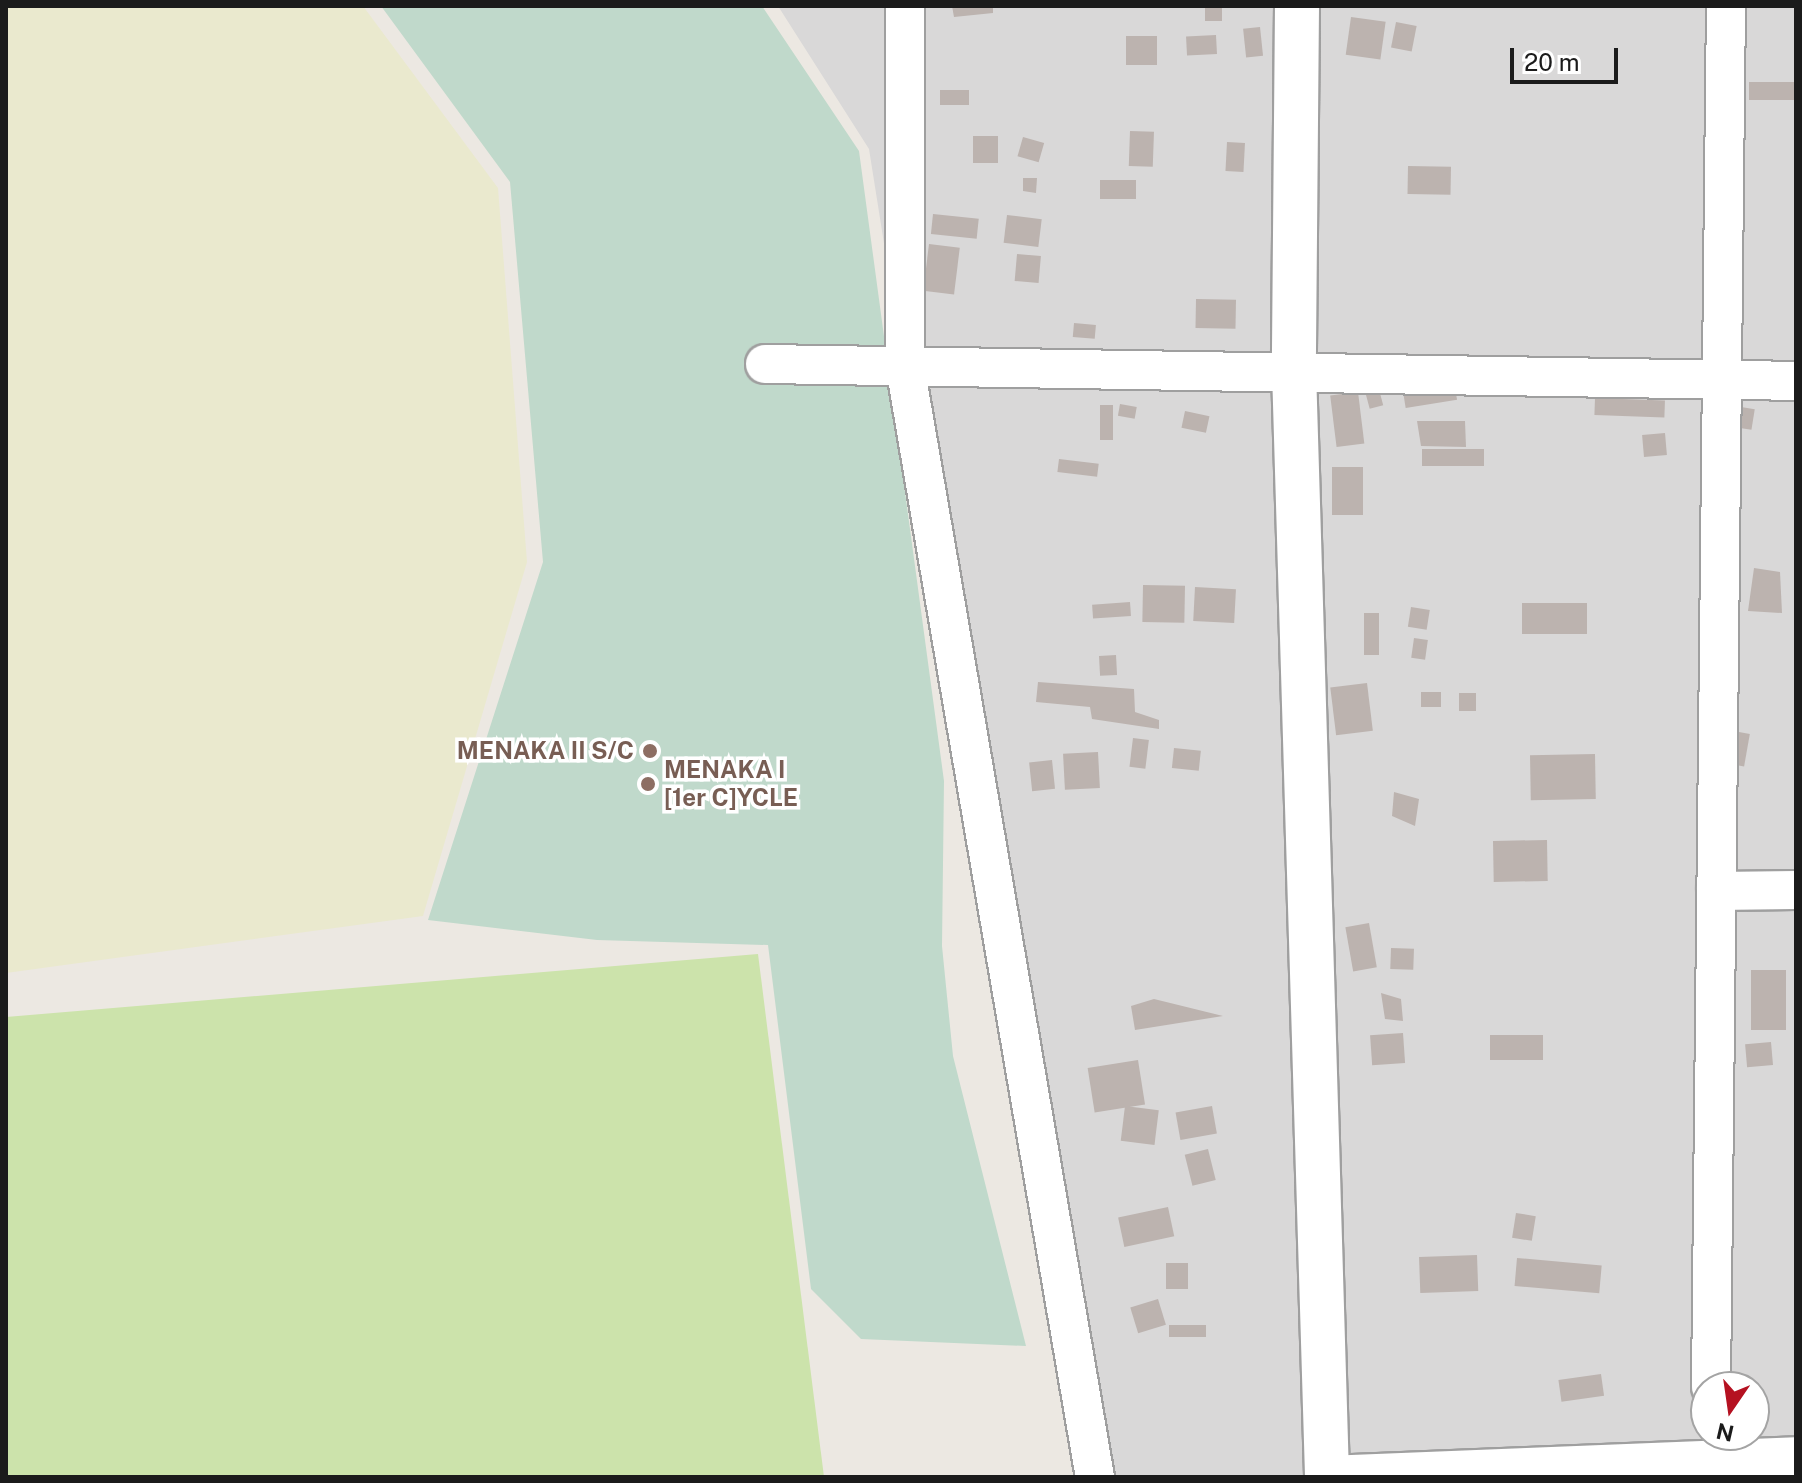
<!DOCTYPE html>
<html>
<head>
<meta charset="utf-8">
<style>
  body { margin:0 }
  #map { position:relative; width:1802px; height:1483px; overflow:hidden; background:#ece8e2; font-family:"Public Sans",sans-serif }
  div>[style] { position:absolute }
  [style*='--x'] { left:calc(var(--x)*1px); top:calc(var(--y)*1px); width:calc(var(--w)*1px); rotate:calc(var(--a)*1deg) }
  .residential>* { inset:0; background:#d9d8d8 }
  .farmland>* { inset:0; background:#eae9ce }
  .grass>* { inset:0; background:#cce3ab }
  .wetland>* { inset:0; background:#c0d9cb }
  .building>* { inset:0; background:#bcb3af; transform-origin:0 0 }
  .roads { filter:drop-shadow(2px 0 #9f9f9f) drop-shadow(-2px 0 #9f9f9f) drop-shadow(0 2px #9f9f9f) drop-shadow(0 -2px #9f9f9f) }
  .minor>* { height:38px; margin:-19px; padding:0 19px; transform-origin:19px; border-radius:19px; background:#fff }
  .tertiary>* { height:44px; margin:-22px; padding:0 22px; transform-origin:22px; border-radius:22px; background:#fff }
  .dots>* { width:22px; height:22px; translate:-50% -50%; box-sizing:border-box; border:4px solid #fff; border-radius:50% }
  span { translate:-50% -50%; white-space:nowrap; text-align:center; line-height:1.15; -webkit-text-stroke:7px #fff; paint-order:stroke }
  .education-label { font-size:24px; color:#785e54; font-weight:700 }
  .right { translate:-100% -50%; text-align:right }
  .left { translate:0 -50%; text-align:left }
  .frame { position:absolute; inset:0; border:8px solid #1b1b1b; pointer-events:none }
  .north { position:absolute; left:1690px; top:1371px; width:80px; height:80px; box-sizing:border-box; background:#fff; border:2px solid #a4a4a4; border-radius:50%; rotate:193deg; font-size:22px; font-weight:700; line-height:32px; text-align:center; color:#1b1b1b }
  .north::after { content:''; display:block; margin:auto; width:28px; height:36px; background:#b51121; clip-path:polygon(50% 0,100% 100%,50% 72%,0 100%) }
  .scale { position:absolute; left:1510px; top:48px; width:108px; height:36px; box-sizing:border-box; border:4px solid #1b1b1b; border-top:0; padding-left:10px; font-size:24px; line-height:28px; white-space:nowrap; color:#1b1b1b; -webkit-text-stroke:6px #fff; paint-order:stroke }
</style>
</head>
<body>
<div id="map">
  <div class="residential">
    <div style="clip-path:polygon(evenodd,778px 6px,1796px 6px,1796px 1477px,1093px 1477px,1058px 1339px,869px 149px,778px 6px,1706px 1387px,1754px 1387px,1754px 1435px,1706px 1435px,1706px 1387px)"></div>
  </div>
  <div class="farmland">
    <div style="clip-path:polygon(6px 6px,363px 6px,498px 188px,527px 562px,423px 916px,6px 973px)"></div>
  </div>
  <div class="grass">
    <div style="clip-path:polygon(758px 954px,824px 1477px,6px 1477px,6px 1017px)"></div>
  </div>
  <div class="wetland">
    <div style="clip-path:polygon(381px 6px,762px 6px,859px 151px,944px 781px,942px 946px,953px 1056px,1026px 1346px,861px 1339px,811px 1289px,768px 945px,597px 940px,428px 920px,543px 562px,510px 182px)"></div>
  </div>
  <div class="building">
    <div style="clip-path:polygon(952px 6px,993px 6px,993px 13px,954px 17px)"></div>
    <div style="left:1205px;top:6px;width:17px;height:15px"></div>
    <div style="left:1351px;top:17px;width:35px;height:38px;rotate:8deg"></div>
    <div style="left:1396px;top:22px;width:21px;height:26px;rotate:11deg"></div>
    <div style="left:1260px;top:27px;width:29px;height:17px;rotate:84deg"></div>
    <div style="left:1216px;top:35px;width:19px;height:30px;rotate:87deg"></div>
    <div style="left:1126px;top:36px;width:31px;height:29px"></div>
    <div style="left:1796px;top:82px;width:18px;height:47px;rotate:90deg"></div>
    <div style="left:940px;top:90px;width:29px;height:15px"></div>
    <div style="left:1130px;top:131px;width:24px;height:35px;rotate:2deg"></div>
    <div style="left:973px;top:136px;width:25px;height:27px"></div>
    <div style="left:1023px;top:137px;width:22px;height:20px;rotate:16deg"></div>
    <div style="left:1227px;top:142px;width:18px;height:29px;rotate:3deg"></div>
    <div style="left:1408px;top:166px;width:43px;height:28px;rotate:1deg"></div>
    <div style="clip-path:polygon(1023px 178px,1037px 178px,1036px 193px,1023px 191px)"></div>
    <div style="left:1136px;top:180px;width:19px;height:36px;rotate:90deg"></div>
    <div style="left:933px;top:214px;width:46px;height:20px;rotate:6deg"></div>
    <div style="left:1007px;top:215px;width:35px;height:28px;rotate:7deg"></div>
    <div style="left:929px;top:244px;width:31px;height:47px;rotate:7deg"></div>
    <div style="left:1017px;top:254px;width:24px;height:27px;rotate:5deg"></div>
    <div style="left:1196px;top:299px;width:40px;height:29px;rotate:1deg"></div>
    <div style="left:1074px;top:323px;width:22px;height:14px;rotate:5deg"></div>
    <div style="left:1377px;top:382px;width:24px;height:14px;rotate:75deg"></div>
    <div style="left:1455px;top:387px;width:13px;height:52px;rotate:81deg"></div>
    <div style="left:1358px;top:392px;width:52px;height:28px;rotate:83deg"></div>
    <div style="left:1595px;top:398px;width:70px;height:17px;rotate:2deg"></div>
    <div style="left:1120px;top:404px;width:17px;height:12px;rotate:10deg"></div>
    <div style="left:1100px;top:405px;width:13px;height:35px"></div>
    <div style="left:1735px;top:406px;width:20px;height:21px;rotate:9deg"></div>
    <div style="left:1185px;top:411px;width:25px;height:17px;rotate:12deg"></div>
    <div style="clip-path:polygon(1417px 421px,1465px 421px,1466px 447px,1421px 446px)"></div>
    <div style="left:1665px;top:433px;width:22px;height:23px;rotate:85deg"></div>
    <div style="left:1422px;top:449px;width:62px;height:17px"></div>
    <div style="left:1059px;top:459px;width:40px;height:13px;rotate:7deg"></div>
    <div style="left:1332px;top:467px;width:31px;height:48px"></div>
    <div style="clip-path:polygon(1754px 568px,1780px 572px,1782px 613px,1748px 611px)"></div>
    <div style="left:1143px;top:585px;width:42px;height:37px;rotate:1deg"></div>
    <div style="left:1195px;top:587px;width:41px;height:34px;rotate:3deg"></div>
    <div style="left:1130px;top:602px;width:14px;height:38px;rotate:86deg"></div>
    <div style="left:1587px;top:603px;width:31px;height:65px;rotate:90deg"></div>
    <div style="left:1411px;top:607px;width:19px;height:20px;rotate:9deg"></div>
    <div style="left:1364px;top:613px;width:15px;height:42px"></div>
    <div style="left:1414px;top:638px;width:14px;height:20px;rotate:8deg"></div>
    <div style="left:1116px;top:655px;width:20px;height:17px;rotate:87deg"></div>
    <div style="clip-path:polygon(1038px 682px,1134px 689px,1135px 712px,1159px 720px,1159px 729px,1092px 719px,1090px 707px,1036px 702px)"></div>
    <div style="left:1367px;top:683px;width:48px;height:37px;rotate:83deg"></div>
    <div style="left:1441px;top:692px;width:15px;height:20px;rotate:90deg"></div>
    <div style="left:1459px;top:693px;width:17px;height:18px"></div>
    <div style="left:1739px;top:732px;width:11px;height:33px;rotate:10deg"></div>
    <div style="left:1133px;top:738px;width:16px;height:29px;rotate:7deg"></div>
    <div style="left:1174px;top:748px;width:27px;height:20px;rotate:6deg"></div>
    <div style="left:1098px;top:752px;width:36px;height:35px;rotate:87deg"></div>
    <div style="left:1595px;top:754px;width:45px;height:65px;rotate:89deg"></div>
    <div style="left:1052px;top:760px;width:29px;height:23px;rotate:84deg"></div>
    <div style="clip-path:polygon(1394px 792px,1419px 799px,1415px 826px,1392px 816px)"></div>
    <div style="left:1547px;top:840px;width:41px;height:54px;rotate:89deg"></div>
    <div style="left:1369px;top:923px;width:45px;height:24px;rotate:80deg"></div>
    <div style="left:1391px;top:948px;width:23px;height:21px;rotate:2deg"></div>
    <div style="left:1751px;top:970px;width:35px;height:60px"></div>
    <div style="clip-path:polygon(1381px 993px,1401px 999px,1403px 1021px,1385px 1019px)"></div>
    <div style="clip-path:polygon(1154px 999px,1223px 1016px,1135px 1030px,1131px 1006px)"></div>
    <div style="left:1403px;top:1033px;width:30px;height:33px;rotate:86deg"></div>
    <div style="left:1490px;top:1035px;width:53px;height:25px"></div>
    <div style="left:1771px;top:1042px;width:23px;height:26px;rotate:85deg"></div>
    <div style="left:1138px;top:1060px;width:45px;height:51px;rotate:81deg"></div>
    <div style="left:1125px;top:1106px;width:34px;height:35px;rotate:7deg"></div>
    <div style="left:1212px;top:1106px;width:28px;height:37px;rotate:80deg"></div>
    <div style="left:1208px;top:1149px;width:32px;height:24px;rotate:76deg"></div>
    <div style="left:1168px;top:1207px;width:30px;height:51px;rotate:78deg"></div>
    <div style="left:1516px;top:1213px;width:20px;height:25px;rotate:9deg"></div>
    <div style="left:1477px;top:1255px;width:36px;height:58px;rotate:88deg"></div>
    <div style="left:1517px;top:1258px;width:85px;height:28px;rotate:5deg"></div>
    <div style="left:1166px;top:1263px;width:22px;height:26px"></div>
    <div style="left:1158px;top:1299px;width:27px;height:29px;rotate:73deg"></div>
    <div style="left:1169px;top:1325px;width:37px;height:12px"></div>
    <div style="left:1601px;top:1374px;width:22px;height:43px;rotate:82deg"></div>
  </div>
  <div class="roads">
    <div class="minor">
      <div style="--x:905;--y:6;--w:360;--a:90"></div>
      <div style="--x:905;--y:366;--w:1127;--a:80.3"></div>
      <div style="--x:765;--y:364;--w:1031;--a:0.94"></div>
      <div style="--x:1716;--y:891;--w:80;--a:-0.7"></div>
      <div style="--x:1711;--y:1387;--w:1381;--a:-89.38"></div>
      <div style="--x:1327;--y:1475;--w:469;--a:-2.3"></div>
    </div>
    <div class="tertiary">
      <div style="--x:1297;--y:6;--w:364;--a:90.5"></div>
      <div style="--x:1294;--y:370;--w:1107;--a:88.29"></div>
    </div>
  </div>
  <div class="dots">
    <div style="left:650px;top:751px;background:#8d6e63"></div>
    <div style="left:648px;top:784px;background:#8d6e63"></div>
  </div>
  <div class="education-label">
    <span class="right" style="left:634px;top:751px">MENAKA II S/C</span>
    <span class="left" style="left:664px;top:784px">MENAKA I<br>[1er C]YCLE</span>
  </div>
  <div class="frame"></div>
  <div class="north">N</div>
  <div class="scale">20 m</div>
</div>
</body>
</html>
